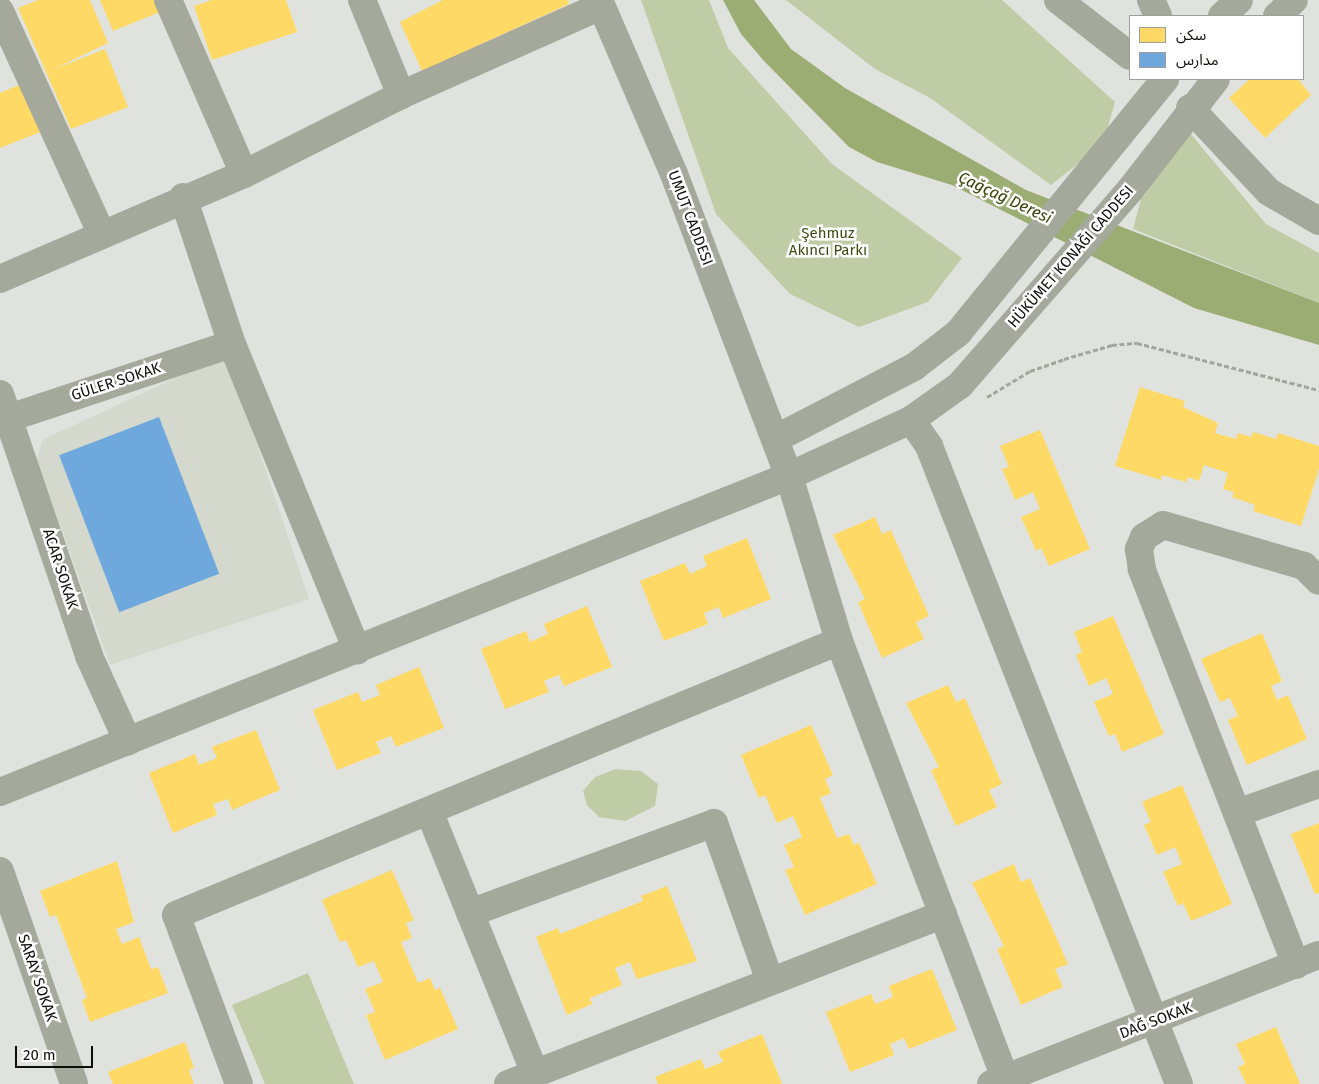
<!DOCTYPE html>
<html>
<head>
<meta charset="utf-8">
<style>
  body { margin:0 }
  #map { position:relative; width:1319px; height:1084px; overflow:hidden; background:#e0e2dd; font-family:"Fira Sans","Noto Sans Arabic",sans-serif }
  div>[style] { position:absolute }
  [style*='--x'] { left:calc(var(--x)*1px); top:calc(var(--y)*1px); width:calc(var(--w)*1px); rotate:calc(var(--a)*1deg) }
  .built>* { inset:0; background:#d5d9cd }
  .green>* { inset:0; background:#c0cca6 }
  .water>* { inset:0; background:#9cad73 }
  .homes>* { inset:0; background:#ffd966 }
  .schools>* { inset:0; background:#6fa8dc; transform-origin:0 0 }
  .path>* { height:3px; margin-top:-1.5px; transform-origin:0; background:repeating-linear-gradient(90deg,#a4a69c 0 5px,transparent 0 7.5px) }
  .minor>* { height:28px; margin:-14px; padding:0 14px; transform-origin:14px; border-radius:14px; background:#a4a99c }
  span { translate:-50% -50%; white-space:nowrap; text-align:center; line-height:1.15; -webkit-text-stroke:5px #fff; paint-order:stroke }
  .street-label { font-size:15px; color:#0d0e0b }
  .park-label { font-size:15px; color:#3e4d11 }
  .water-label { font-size:16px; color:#364405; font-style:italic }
  .legend { position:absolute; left:1129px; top:15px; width:175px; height:65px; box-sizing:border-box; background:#fff; border:1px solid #9e9f9d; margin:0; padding:6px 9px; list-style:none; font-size:15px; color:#0d0e0b }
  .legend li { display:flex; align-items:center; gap:10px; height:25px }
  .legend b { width:25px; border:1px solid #9e9f9d }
  .scale { position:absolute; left:15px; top:1046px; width:78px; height:22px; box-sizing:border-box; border:2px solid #0d0e0b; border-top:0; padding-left:6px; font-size:15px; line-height:18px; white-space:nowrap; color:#0d0e0b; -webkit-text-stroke:4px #fff; paint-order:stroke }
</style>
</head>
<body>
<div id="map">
  <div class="built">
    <div style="clip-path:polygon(227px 354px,309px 599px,110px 665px,37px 460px,42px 440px)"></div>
  </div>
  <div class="green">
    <div style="clip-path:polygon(641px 0,709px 0,728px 48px,832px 164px,962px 258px,928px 302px,859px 327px,790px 294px,716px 214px)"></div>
    <div style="clip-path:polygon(786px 0,1002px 0,1115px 102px,1103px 144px,1051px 185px,930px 98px,875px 69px)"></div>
    <div style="clip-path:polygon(1189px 132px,1266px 224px,1319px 253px,1319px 303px,1133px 229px,1141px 199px)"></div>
    <div style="clip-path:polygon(616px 769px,641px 771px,658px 784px,655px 806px,625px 821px,599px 817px,587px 805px,583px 791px,595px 777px)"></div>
    <div style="clip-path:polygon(308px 973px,354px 1084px,265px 1084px,232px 1005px)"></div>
  </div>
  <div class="water">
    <div style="clip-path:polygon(723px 0,754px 0,791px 49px,845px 88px,1026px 190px,1319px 303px,1319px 345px,1194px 308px,952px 185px,877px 162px,849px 147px,764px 61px,741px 34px)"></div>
  </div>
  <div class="homes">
    <div style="clip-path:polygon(38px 0,90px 0,108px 43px,52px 70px,105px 49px,128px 107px,71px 129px,18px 8px)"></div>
    <div style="clip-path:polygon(100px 0,161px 0,165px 10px,113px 31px)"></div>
    <div style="clip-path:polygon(212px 0,286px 0,297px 32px,212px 60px,194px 6px)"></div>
    <div style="clip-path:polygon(443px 0,568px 0,569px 4px,422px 71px,400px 22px)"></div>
    <div style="clip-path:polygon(1250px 79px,1298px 79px,1311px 95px,1265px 138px,1229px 98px)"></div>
    <div style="clip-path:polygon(24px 83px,43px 131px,0 148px,0 93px)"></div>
    <div style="clip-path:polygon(1140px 387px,1185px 401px,1183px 407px,1218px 423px,1215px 433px,1236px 439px,1238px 433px,1251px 437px,1253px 432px,1276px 439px,1278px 433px,1319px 446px,1319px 469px,1301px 526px,1253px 511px,1255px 505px,1232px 497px,1234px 492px,1223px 489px,1228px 473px,1204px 465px,1199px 481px,1188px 477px,1186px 482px,1162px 475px,1161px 480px,1115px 466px)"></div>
    <div style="clip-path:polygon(1040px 430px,1090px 549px,1049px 566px,1041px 548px,1036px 551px,1021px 517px,1040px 509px,1033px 492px,1015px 500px,1002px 469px,1009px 467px,1000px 446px)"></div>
    <div style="clip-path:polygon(875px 517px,882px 534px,891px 530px,929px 616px,916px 622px,924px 639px,882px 658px,858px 602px,865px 599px,833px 535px)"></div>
    <div style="clip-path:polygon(747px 538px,771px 599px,723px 618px,719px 607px,704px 613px,708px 624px,664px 641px,640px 581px,685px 563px,690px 574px,707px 566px,703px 556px)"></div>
    <div style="clip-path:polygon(587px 606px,612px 667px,564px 686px,559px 675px,544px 681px,549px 692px,505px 709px,481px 649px,526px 631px,530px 642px,548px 634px,544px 624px)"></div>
    <div style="clip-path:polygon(1113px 616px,1164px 734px,1122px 752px,1115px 734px,1109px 736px,1094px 702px,1113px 694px,1106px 678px,1089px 686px,1076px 655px,1082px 652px,1074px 632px)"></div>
    <div style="clip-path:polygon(1262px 633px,1282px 681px,1271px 686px,1277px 700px,1288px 695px,1307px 739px,1247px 765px,1228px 720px,1238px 716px,1230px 698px,1220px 702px,1201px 659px)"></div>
    <div style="clip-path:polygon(419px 667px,444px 728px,396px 747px,391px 736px,376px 742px,381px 753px,337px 770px,313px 710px,358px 692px,362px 702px,380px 695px,376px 685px)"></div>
    <div style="clip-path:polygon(948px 685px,956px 702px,965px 698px,1002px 784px,989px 790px,997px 807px,956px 826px,931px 770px,939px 767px,906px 703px)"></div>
    <div style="clip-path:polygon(811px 725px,833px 775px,825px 779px,831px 793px,820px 798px,837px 838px,849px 834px,854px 845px,859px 843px,877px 884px,805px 915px,785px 870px,794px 867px,784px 845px,802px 837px,793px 816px,777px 823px,765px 795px,759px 798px,741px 755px)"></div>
    <div style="clip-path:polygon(256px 730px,280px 790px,232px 810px,228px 799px,213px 804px,217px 815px,173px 833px,149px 773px,195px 754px,199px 765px,217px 758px,212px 747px)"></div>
    <div style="clip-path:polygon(1182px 785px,1232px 904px,1191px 921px,1183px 903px,1178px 906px,1163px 872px,1182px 864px,1175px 847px,1157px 855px,1144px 825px,1151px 822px,1142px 802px)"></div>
    <div style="clip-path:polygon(1319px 823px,1319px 893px,1315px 894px,1291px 834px)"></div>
    <div style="clip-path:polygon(117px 861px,134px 922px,116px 929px,122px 944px,139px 937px,151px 969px,158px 967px,168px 993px,90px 1022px,82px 1000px,87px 998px,56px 915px,50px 917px,40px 891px)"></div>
    <div style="clip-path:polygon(1014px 864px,1021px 882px,1030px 878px,1068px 964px,1055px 969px,1063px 987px,1021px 1005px,997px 949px,1004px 946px,972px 883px)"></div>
    <div style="clip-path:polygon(392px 870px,414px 920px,406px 923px,412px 938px,401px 942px,418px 983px,430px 978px,435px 990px,440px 988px,458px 1029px,385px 1060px,366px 1015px,375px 1012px,365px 989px,383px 982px,374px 961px,358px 967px,346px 940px,340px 942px,322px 900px)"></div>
    <div style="clip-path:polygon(667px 886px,697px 961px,637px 979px,630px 962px,615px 968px,622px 985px,590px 998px,592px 1004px,567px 1015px,536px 937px,558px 928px,560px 934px,643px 901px,641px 896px)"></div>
    <div style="clip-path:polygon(932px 969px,957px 1030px,909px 1049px,904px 1038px,890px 1044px,894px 1055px,850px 1072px,826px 1012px,871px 994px,875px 1004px,893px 997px,889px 986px)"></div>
    <div style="clip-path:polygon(1276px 1027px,1300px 1084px,1246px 1084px,1238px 1067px,1245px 1064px,1236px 1044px)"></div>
    <div style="clip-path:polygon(762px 1034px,782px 1084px,658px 1084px,655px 1077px,701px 1059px,705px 1069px,723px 1062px,718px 1052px)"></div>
    <div style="clip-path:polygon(185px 1042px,194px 1068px,189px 1070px,194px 1084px,113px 1084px,108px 1072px)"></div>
  </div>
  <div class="schools">
    <div style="left:159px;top:417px;width:168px;height:107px;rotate:69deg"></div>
  </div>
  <div class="path">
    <div style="--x:987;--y:397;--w:50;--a:-31.2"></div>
    <div style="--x:1030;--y:371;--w:36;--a:-19"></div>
    <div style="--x:1064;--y:359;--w:50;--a:-16.3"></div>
    <div style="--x:1112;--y:345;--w:25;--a:-5"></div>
    <div style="--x:1137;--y:343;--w:188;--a:14.5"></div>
  </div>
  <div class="minor">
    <div style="--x:168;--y:0;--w:190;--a:66.4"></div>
    <div style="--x:362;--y:0;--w:103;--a:67.7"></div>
    <div style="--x:599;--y:0;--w:189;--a:66.7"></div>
    <div style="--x:674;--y:174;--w:323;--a:69.2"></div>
    <div style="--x:789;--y:476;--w:172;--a:73.1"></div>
    <div style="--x:839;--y:641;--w:467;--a:69.2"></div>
    <div style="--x:1058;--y:0;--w:91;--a:37.9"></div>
    <div style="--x:1151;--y:0;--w:17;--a:66"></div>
    <div style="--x:0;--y:11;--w:244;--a:65.5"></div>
    <div style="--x:1222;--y:16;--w:23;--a:-43"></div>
    <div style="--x:1277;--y:16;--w:23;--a:-43"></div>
    <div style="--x:1190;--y:108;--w:115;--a:46.8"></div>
    <div style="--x:1269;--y:192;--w:58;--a:30.1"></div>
    <div style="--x:183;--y:197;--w:155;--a:71.6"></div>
    <div style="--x:232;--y:344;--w:331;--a:67.8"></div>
    <div style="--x:0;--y:279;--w:266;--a:-23.3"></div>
    <div style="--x:244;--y:174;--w:176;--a:-26.7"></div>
    <div style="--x:401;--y:95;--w:219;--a:-24"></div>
    <div style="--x:0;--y:394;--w:277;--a:71.2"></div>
    <div style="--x:89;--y:656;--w:94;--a:65.6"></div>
    <div style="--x:911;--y:420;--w:60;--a:-35.5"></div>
    <div style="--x:960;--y:385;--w:259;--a:-48.9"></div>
    <div style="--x:1130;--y:190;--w:140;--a:-52.2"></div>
    <div style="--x:0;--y:421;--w:244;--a:-18.4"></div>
    <div style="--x:775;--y:439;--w:157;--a:-27.4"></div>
    <div style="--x:914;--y:367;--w:56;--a:-37.7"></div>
    <div style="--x:958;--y:333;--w:328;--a:-50.8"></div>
    <div style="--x:0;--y:792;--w:850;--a:-21.83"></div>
    <div style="--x:789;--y:476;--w:134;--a:-24.7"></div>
    <div style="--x:911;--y:420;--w:32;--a:55"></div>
    <div style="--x:929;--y:446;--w:685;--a:68.6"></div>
    <div style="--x:429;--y:811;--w:283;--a:68"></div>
    <div style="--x:1237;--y:813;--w:87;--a:-19.5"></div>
    <div style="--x:0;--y:871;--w:225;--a:70.8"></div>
    <div style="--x:470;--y:913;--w:260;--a:-20.2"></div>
    <div style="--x:714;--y:823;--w:168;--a:70.5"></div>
    <div style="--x:1296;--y:965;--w:425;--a:-111.3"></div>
    <div style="--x:1142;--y:569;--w:20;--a:-99"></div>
    <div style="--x:1139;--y:549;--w:13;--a:-67"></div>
    <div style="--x:1144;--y:537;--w:22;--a:-32"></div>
    <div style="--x:1163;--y:525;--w:147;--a:16.2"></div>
    <div style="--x:1304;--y:566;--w:21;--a:45"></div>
    <div style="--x:239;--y:1084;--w:180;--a:-110.4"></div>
    <div style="--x:176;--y:915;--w:717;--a:-22.45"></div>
    <div style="--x:508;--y:1084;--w:467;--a:-21.3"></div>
    <div style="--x:991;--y:1084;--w:352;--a:-21.5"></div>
  </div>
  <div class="street-label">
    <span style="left:690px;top:218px;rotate:69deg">UMUT CADDESI</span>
    <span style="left:1071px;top:257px;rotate:-49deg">HÜKÜMET KONAĞI CADDESI</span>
    <span style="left:116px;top:382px;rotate:-18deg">GÜLER SOKAK</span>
    <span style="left:60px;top:569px;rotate:72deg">ACAR SOKAK</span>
    <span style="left:37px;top:978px;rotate:71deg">SARAY SOKAK</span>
    <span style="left:1156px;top:1021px;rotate:-21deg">DAĞ SOKAK</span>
  </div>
  <div class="park-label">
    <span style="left:828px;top:242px">Şehmuz<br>Akıncı Parkı</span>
  </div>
  <div class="water-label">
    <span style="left:1005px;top:198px;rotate:25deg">Çağçağ Deresi</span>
  </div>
  <ul class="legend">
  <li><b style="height:14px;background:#ffd966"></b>سكن</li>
  <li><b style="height:14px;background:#6fa8dc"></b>مدارس</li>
  </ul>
  <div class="scale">20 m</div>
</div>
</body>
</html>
